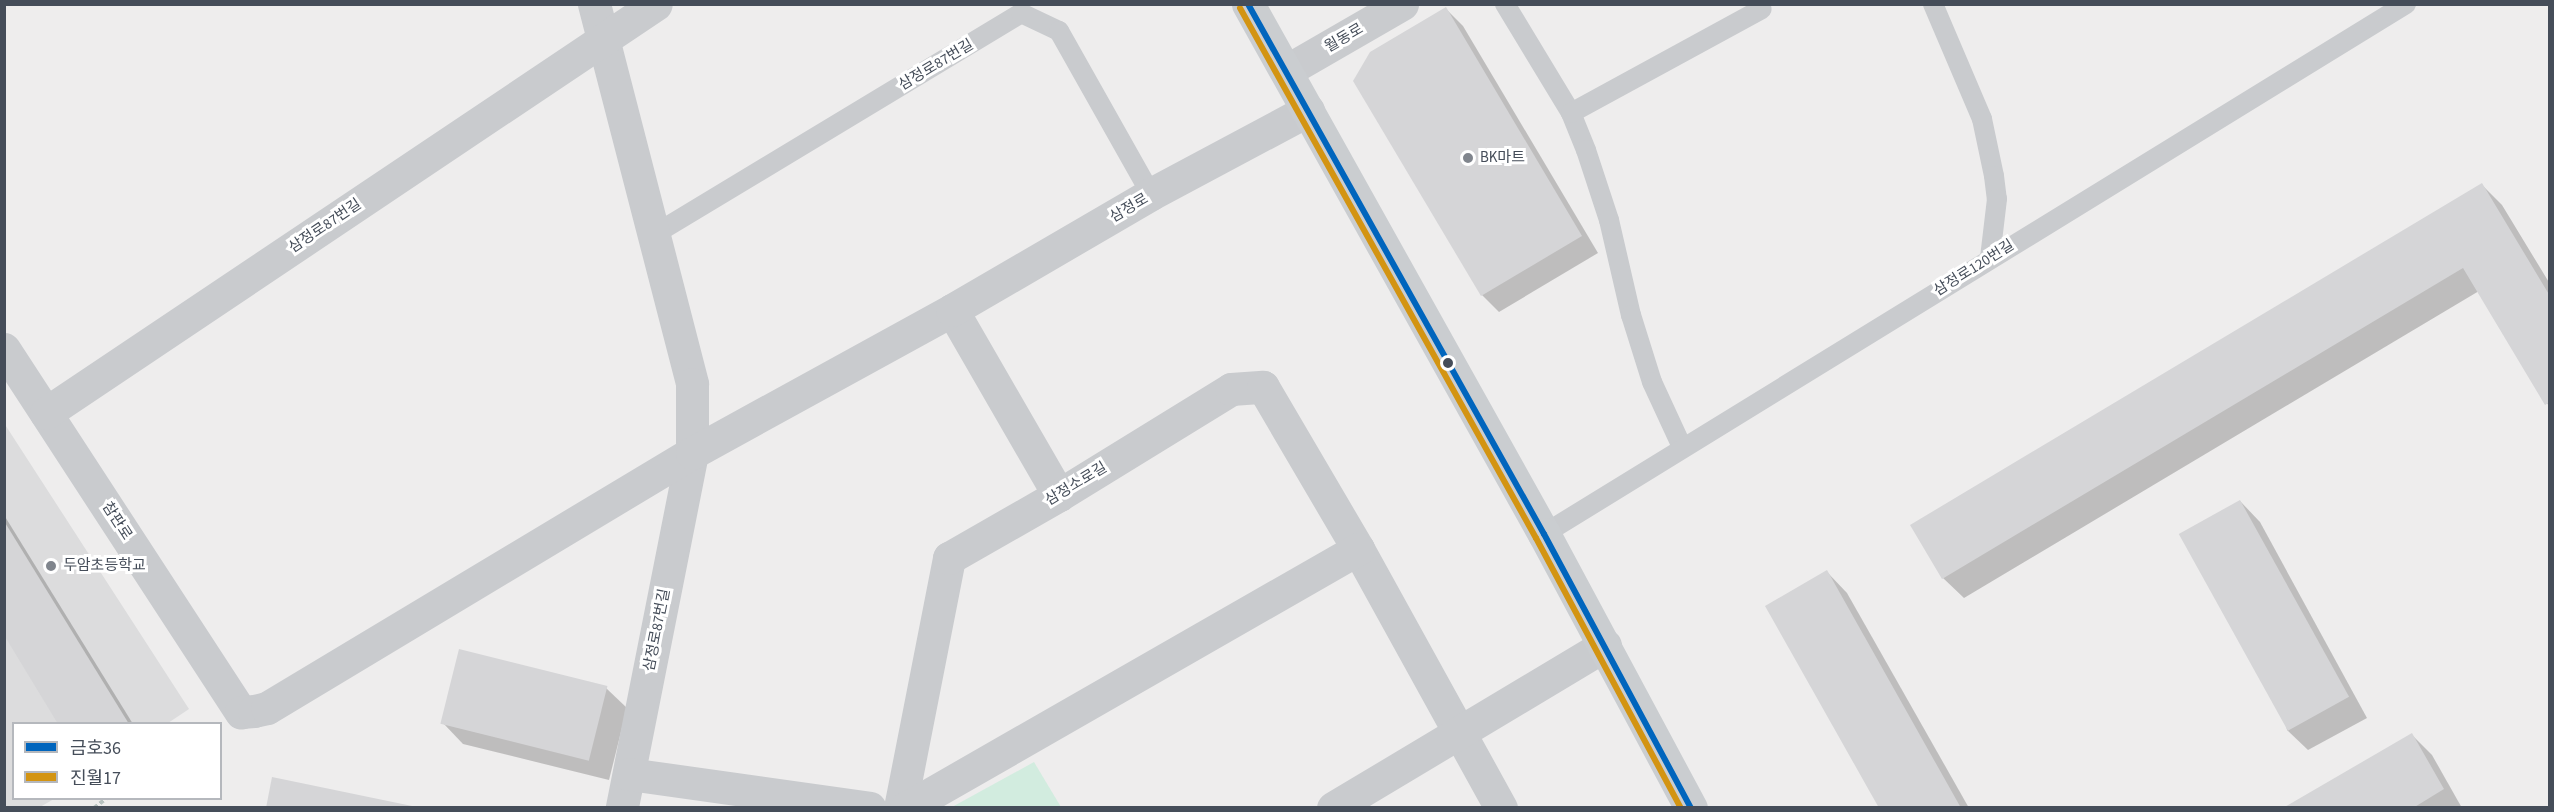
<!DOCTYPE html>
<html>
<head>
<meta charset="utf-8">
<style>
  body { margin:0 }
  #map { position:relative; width:2554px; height:812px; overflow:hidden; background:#eeeded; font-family:"Source Sans 3","Noto Sans KR",sans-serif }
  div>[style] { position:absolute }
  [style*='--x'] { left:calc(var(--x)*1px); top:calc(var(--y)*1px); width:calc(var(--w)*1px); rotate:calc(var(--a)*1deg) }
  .education>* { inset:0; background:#dcdcdd }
  .green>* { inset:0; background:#d2ecdf }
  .shadow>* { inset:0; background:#0003 }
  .building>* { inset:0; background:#d5d5d7; transform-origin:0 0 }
  .path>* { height:4px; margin-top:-2px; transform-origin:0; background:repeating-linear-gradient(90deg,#b7c2c0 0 4.5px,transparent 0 7.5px) }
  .lane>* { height:20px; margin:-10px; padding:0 10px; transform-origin:10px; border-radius:10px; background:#c9cbce }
  .street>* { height:33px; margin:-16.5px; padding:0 16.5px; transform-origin:16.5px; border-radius:16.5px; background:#c9cbce }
  .secondary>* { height:33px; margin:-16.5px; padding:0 16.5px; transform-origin:16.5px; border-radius:16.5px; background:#cacdd0 }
  .bus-1>* { height:6px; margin:-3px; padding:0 3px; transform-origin:3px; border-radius:3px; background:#0065bd }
  .bus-2>* { height:6px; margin:-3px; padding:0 3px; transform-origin:3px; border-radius:3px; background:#d39412 }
  .dots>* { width:16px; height:16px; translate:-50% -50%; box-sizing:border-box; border:3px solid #fff; border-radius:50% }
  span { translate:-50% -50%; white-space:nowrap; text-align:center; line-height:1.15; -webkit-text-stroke:6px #fff; paint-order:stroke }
  .street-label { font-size:15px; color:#454d59 }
  .poi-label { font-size:15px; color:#454d59 }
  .left { translate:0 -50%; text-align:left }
  .frame { position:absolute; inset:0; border:6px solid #454d59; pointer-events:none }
  .legend { position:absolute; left:12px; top:722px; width:210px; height:78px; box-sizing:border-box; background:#fff; border:2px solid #b5b8bd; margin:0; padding:8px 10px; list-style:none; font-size:18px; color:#454d59 }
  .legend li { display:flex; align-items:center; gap:12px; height:30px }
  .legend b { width:30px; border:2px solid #b5b8bd }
</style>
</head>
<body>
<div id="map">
  <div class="education">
    <div style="clip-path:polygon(4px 423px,189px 709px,168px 723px,14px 724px,14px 798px,54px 799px,40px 807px,5px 807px)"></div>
  </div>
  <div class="green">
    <div style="clip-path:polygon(1034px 762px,1061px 807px,952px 807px)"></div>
  </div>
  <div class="shadow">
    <div style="clip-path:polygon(1446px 9px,1463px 26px,1598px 253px,1499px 312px,1482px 295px)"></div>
    <div style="clip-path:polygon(2482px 185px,2502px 205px,2550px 284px,2550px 408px,2479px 291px,1964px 598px,1943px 578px)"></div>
    <div style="clip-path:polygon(2240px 501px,2260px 522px,2367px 718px,2308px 750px,2287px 730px)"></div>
    <div style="clip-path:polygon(4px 515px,133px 724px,60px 724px,4px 633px)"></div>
    <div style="clip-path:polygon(1827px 572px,1847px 593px,1969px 808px,1880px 808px)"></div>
    <div style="clip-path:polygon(606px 688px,627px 708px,609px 780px,463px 744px,443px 723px)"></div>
    <div style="clip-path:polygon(2412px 735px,2432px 755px,2462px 808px,2286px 808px)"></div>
  </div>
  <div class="building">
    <div style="clip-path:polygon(1446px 7px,1582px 236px,1481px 296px,1353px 81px,1370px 52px)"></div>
    <div style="clip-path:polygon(2482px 183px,2550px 296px,2550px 402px,2545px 405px,2463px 268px,1942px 579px,1910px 525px)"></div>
    <div style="left:2240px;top:500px;width:225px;height:70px;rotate:61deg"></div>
    <div style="clip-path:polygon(4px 521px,129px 724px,58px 724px,4px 635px)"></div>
    <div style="clip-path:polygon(1827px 570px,1961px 808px,1879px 808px,1765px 606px)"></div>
    <div style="left:459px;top:649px;width:153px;height:77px;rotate:14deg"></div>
    <div style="clip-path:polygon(2412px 733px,2444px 789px,2413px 808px,2283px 808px)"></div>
    <div style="clip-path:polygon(272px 777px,412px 806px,411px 808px,266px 808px)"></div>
  </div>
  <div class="path">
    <div style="--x:94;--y:808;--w:16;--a:-38"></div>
  </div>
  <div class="lane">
    <div style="--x:1505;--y:4;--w:127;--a:58.8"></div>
    <div style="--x:1571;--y:113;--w:40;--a:68"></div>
    <div style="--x:1586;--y:150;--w:74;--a:71.8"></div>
    <div style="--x:1609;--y:220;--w:98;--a:77"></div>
    <div style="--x:1631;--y:315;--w:70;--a:72.6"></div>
    <div style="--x:1652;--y:382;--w:72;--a:65.2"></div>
    <div style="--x:1933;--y:4;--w:125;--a:66.9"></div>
    <div style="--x:1982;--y:119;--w:58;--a:78.1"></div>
    <div style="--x:1994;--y:176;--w:23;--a:83"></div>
    <div style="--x:1997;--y:199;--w:59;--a:96.8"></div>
    <div style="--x:1571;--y:113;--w:217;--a:-28.6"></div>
    <div style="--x:655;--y:234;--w:428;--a:-31.1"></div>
    <div style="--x:1021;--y:13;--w:42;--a:25.3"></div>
    <div style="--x:1059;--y:31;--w:187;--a:60.6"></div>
    <div style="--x:1544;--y:534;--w:1012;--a:-31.59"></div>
  </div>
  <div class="street">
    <div style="--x:594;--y:4;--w:392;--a:75.5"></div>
    <div style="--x:692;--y:384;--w:69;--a:90"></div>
    <div style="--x:692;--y:453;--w:362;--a:101.2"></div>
    <div style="--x:1286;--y:71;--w:134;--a:-30"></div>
    <div style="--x:952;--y:310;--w:214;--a:60"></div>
    <div style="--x:4;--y:349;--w:434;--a:56.9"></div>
    <div style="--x:241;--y:712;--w:13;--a:-4"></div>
    <div style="--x:254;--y:711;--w:13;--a:-13"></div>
    <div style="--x:267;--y:708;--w:496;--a:-31"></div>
    <div style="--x:692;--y:453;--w:297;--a:-28.8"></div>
    <div style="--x:952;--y:310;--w:230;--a:-30.2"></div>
    <div style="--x:1151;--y:194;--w:178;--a:-28.1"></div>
    <div style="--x:46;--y:413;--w:734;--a:-33.84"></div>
    <div style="--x:629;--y:774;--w:243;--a:8"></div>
    <div style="--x:900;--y:808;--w:255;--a:-78.9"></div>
    <div style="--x:949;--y:558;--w:127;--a:-29.8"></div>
    <div style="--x:1059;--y:495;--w:202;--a:-31.6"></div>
    <div style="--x:1231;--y:389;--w:32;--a:-4"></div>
    <div style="--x:1263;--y:387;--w:188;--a:59.6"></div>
    <div style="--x:1358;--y:549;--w:296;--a:61.1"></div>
    <div style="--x:906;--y:808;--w:521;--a:-29.81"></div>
    <div style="--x:1333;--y:808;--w:317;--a:-30.9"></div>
  </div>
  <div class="secondary">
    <div style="--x:1248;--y:4;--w:607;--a:60.82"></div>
    <div style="--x:1544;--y:534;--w:311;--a:61.8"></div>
  </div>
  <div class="bus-1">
    <div style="--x:1248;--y:4;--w:607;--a:60.82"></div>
    <div style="--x:1544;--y:534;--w:311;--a:61.8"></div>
  </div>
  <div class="bus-2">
    <div style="--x:1240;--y:8;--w:607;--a:60.82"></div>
    <div style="--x:1536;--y:538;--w:306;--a:61.8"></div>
  </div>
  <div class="dots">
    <div style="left:1468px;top:158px;background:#80858d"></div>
    <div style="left:1448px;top:363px;background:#454d59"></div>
    <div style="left:51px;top:566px;background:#80858d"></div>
  </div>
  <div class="street-label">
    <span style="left:1344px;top:38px;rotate:-30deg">월동로</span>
    <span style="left:936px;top:65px;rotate:-31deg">삼정로87번길</span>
    <span style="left:1129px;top:208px;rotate:-30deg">삼정로</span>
    <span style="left:325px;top:226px;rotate:-34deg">삼정로87번길</span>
    <span style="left:1974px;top:268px;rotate:-32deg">삼정로120번길</span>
    <span style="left:1076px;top:484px;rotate:-31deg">삼정소로길</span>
    <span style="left:117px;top:521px;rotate:57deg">참판로</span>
    <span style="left:657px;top:630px;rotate:-79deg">삼정로87번길</span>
  </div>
  <div class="poi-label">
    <span class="left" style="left:1480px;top:158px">BK마트</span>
    <span class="left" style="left:63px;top:566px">두암초등학교</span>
  </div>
  <div class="frame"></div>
  <ul class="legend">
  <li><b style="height:8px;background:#0065bd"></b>금호36</li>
  <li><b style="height:8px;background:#d39412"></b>진월17</li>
  </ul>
</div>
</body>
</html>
